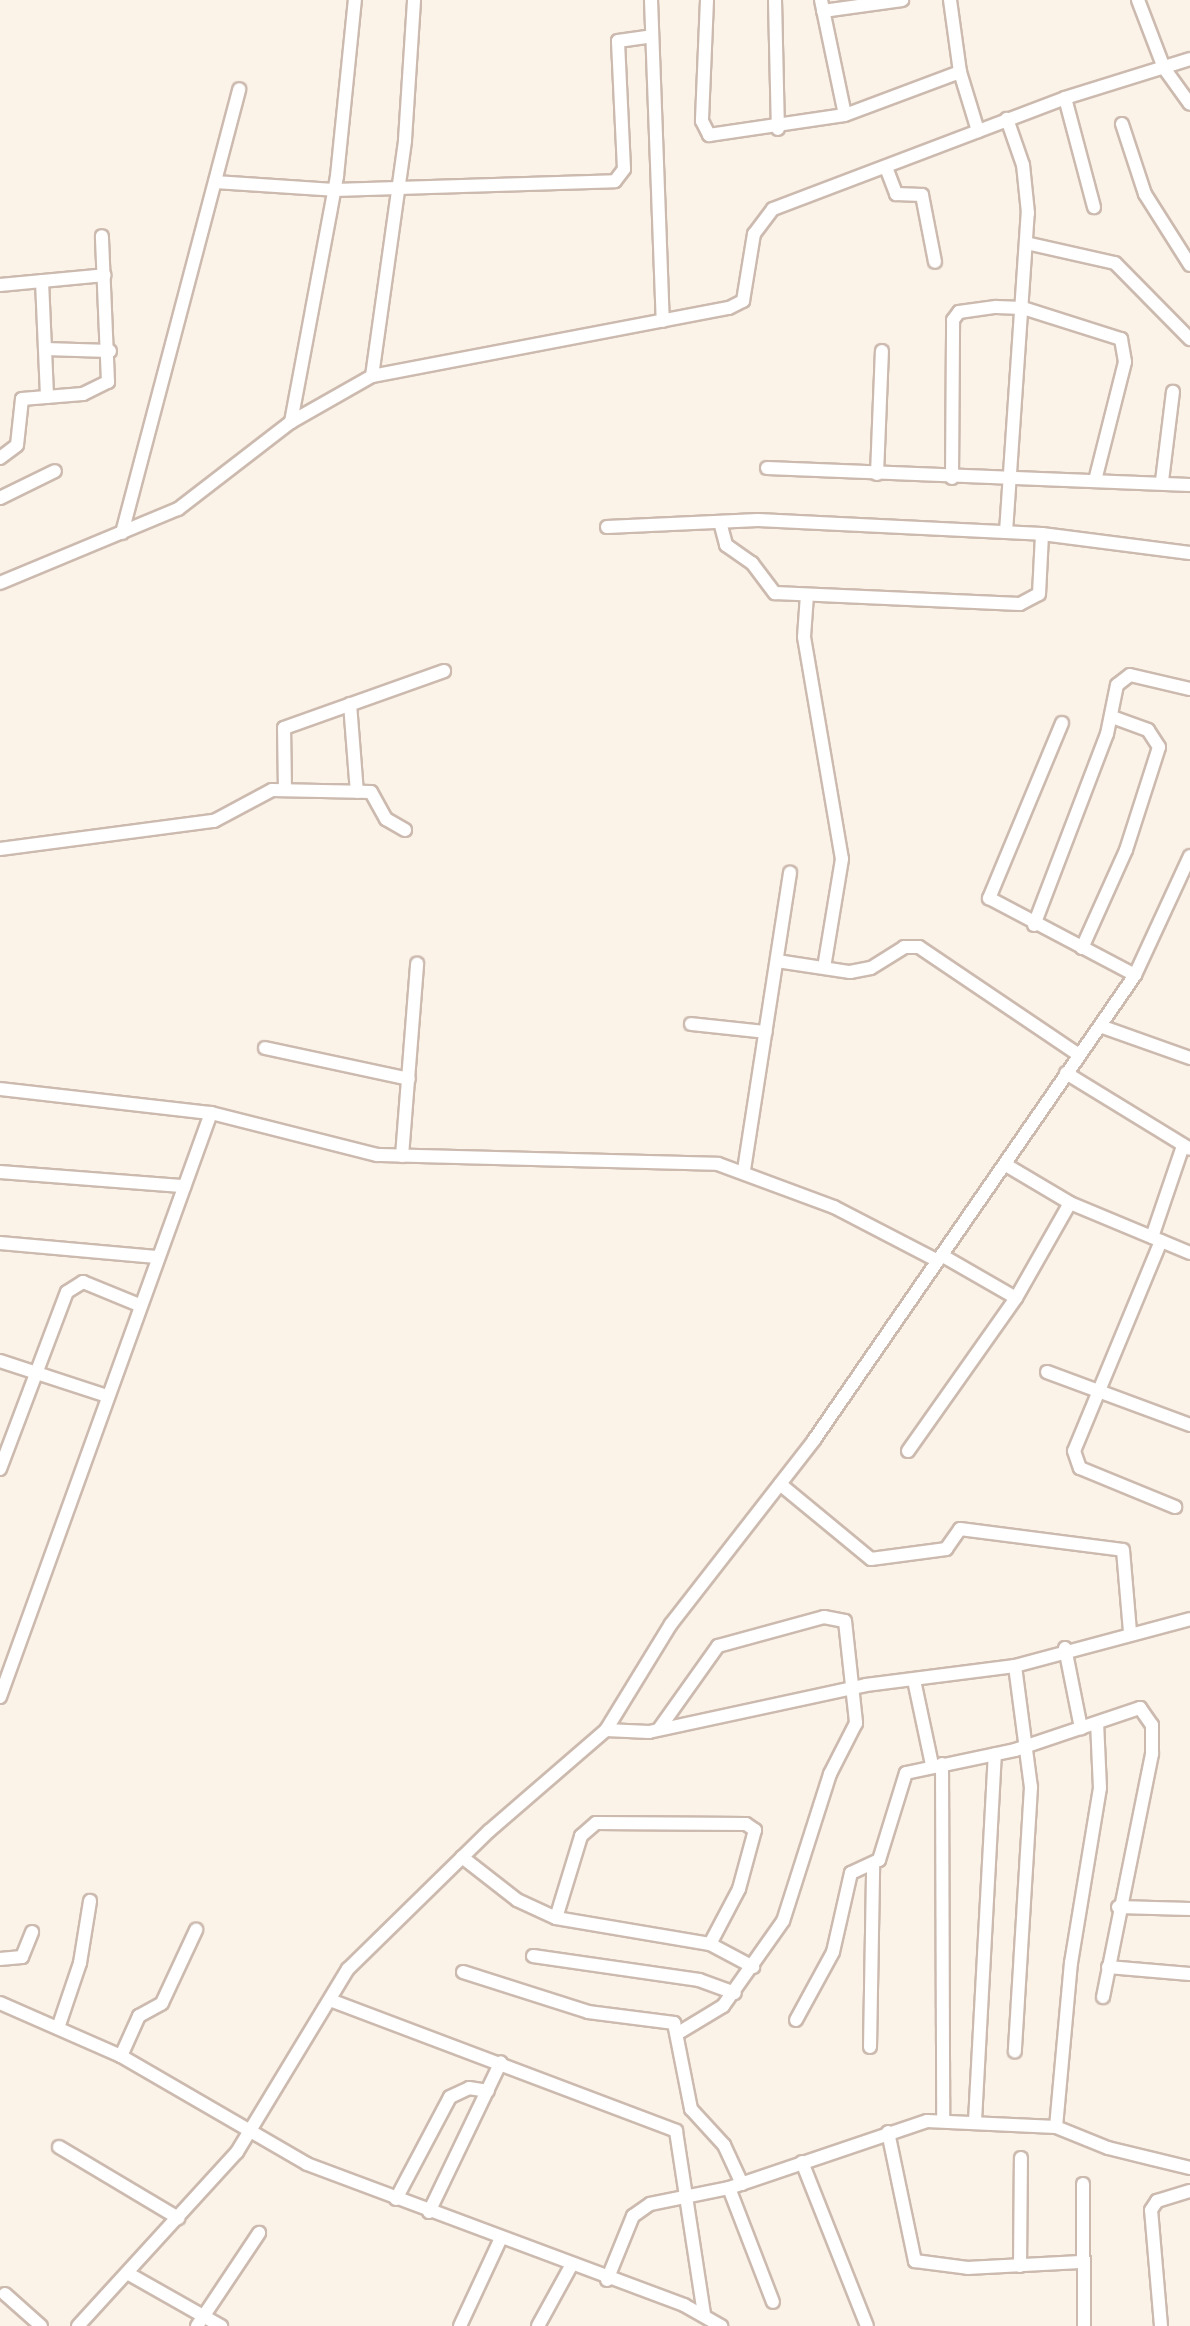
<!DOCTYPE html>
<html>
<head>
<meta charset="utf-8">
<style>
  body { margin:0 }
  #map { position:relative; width:1190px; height:2326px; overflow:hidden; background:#fbf2e8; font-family:Helvetica,sans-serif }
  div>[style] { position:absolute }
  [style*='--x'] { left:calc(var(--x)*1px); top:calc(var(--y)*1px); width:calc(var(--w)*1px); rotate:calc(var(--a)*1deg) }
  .roads { filter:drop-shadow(2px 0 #ccbaaf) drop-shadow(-2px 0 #ccbaaf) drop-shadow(0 2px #ccbaaf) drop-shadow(0 -2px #ccbaaf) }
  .minor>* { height:12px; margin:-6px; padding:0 6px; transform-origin:6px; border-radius:6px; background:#fff }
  span { translate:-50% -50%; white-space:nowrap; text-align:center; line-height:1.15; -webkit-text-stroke:9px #fef6ee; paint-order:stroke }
</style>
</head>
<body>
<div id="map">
  <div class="roads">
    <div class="minor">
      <div style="--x:651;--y:0;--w:321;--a:87.9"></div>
      <div style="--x:707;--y:0;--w:121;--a:92.4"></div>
      <div style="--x:702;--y:121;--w:16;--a:63"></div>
      <div style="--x:709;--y:135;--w:137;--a:-8.4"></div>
      <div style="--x:845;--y:115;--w:123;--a:-20.5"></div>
      <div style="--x:775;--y:0;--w:129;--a:88.7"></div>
      <div style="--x:821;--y:0;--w:117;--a:78.2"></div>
      <div style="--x:950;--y:0;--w:73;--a:82.1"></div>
      <div style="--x:960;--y:72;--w:62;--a:73"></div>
      <div style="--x:1138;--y:0;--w:73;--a:69.1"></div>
      <div style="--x:1164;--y:68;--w:44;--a:54.2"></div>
      <div style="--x:823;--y:11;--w:80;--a:-7.9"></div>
      <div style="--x:1065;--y:98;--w:113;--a:75.1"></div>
      <div style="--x:1122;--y:124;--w:74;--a:71.8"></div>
      <div style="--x:1145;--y:194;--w:84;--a:57.6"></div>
      <div style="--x:887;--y:170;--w:26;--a:69"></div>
      <div style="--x:896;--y:194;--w:26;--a:2"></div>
      <div style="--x:922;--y:195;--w:68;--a:79"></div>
      <div style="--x:215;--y:182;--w:119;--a:3.8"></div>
      <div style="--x:334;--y:190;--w:281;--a:-1.8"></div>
      <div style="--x:615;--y:181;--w:15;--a:-53"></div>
      <div style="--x:624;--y:169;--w:128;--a:-92.7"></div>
      <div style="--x:618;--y:41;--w:34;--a:-8"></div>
      <div style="--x:1026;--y:243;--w:91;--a:12.7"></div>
      <div style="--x:1115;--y:263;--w:107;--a:45.4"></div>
      <div style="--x:42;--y:281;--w:116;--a:87.5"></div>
      <div style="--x:0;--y:285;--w:105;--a:-5.4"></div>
      <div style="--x:45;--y:349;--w:65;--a:1.8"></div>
      <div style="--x:372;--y:376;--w:238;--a:-82"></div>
      <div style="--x:405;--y:140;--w:140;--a:-86.3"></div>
      <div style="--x:291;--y:422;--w:250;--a:-79.4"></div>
      <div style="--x:337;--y:176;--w:177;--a:-84.2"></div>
      <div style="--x:0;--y:458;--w:21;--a:-37"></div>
      <div style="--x:17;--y:445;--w:46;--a:-83.8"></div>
      <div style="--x:22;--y:399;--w:61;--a:-4.7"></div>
      <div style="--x:83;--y:394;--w:28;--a:-26"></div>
      <div style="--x:108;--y:382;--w:146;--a:-92.4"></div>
      <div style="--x:767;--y:468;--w:423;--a:2.3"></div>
      <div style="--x:877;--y:474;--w:123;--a:-87.7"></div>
      <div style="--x:952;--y:478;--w:158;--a:-89.6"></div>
      <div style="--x:953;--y:320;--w:10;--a:-53"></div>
      <div style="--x:959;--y:312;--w:37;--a:-8"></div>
      <div style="--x:996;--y:307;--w:27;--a:2"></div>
      <div style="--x:1023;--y:308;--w:103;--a:17.6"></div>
      <div style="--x:1121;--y:339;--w:23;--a:80"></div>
      <div style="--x:1125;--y:362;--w:119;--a:104.2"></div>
      <div style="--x:1162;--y:481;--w:90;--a:-83"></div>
      <div style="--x:0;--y:498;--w:61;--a:-26.1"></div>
      <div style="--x:720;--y:522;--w:24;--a:75"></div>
      <div style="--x:726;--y:545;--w:32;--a:35"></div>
      <div style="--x:752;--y:563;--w:38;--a:53"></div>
      <div style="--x:775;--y:593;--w:245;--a:2.6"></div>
      <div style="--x:1020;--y:604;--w:21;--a:-28"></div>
      <div style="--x:1039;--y:594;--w:60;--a:-87.1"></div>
      <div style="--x:607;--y:527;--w:151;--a:-2.7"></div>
      <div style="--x:758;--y:520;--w:284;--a:2.8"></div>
      <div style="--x:1042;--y:534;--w:149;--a:7.3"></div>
      <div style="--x:1006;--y:532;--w:320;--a:-86.1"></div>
      <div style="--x:1028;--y:213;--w:48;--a:-95.9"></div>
      <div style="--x:1023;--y:165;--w:49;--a:-109.2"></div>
      <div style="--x:122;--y:533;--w:459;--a:-75.2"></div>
      <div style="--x:0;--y:583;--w:193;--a:-22.6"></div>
      <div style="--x:178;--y:509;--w:143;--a:-37.6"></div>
      <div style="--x:291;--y:422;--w:93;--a:-29.6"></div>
      <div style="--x:372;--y:376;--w:363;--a:-10.8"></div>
      <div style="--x:729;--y:308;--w:16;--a:-27"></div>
      <div style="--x:743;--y:301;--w:68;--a:-80.7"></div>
      <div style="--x:754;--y:234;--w:31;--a:-53"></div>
      <div style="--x:773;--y:209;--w:312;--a:-20.8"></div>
      <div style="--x:1065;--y:98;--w:131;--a:-17.3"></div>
      <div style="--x:807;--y:595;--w:42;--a:94.1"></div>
      <div style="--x:804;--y:637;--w:225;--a:80.3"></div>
      <div style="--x:842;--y:859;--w:110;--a:99.4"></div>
      <div style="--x:350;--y:704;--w:88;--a:85.5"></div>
      <div style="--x:1062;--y:723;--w:190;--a:112.6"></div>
      <div style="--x:989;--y:898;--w:165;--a:27.8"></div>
      <div style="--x:285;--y:790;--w:62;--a:-90.9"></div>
      <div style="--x:284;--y:728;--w:170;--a:-19.6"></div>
      <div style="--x:0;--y:849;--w:216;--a:-7.5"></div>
      <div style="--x:214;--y:821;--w:66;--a:-28.1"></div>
      <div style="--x:272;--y:790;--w:99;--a:1.2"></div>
      <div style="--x:371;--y:792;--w:31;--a:61"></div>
      <div style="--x:386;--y:819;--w:22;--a:30"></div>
      <div style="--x:1034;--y:925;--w:204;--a:-69.1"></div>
      <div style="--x:1107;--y:734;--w:50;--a:-78.5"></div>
      <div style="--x:1117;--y:685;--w:16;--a:-38"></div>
      <div style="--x:1130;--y:675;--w:62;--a:13.1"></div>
      <div style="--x:1082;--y:948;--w:107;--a:-65.8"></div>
      <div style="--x:1126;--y:850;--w:108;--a:-72.2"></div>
      <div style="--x:1159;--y:747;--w:20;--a:-123"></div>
      <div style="--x:1148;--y:730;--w:37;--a:-160"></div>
      <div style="--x:777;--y:961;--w:74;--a:8.6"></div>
      <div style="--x:850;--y:972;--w:21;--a:-11"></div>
      <div style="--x:871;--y:968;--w:39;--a:-32"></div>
      <div style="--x:904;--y:947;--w:15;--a:0"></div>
      <div style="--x:919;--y:947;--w:193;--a:34"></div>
      <div style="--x:691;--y:1024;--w:75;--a:6.1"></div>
      <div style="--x:1100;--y:1026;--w:96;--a:19.6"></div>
      <div style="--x:265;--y:1048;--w:147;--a:12.1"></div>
      <div style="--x:1066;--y:1073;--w:145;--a:31.5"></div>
      <div style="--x:0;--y:1089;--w:212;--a:6.5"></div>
      <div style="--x:211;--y:1113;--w:171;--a:14.2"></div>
      <div style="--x:377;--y:1155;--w:341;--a:1.5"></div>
      <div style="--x:718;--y:1164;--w:124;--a:20.3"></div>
      <div style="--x:834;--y:1207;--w:117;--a:27.4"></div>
      <div style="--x:402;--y:1156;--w:193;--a:-85.5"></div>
      <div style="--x:1006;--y:1165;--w:74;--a:30.7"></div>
      <div style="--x:1070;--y:1203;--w:130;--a:22.6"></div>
      <div style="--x:744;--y:1170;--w:301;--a:-81.2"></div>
      <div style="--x:0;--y:1172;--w:185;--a:4.4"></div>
      <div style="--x:1152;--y:1237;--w:96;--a:-71.2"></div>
      <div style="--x:1161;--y:1241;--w:227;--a:112.5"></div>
      <div style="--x:1074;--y:1451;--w:18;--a:71"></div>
      <div style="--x:1080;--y:1468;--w:103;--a:22.3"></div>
      <div style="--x:0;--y:1243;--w:157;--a:5.1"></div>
      <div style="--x:943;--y:1256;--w:84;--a:29.9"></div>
      <div style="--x:0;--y:1361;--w:113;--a:18.1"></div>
      <div style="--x:1047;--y:1372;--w:153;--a:20.3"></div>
      <div style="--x:908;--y:1451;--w:187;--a:-54.8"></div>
      <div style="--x:1016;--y:1298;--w:109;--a:-60.4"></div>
      <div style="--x:0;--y:1469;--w:189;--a:-69.3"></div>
      <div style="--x:67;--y:1292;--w:19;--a:-32"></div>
      <div style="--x:83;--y:1282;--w:61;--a:22.3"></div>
      <div style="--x:780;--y:1484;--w:118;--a:39.5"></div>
      <div style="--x:871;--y:1559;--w:76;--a:-7.6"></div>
      <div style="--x:946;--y:1549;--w:24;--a:-55"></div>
      <div style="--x:960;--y:1529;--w:164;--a:7.3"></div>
      <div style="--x:1123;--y:1550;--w:81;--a:85.1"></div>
      <div style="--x:1065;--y:1648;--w:82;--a:78.7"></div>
      <div style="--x:1015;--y:1666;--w:122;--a:82.5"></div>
      <div style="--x:1031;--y:1787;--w:265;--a:93.5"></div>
      <div style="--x:914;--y:1680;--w:87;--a:78"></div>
      <div style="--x:0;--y:1697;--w:621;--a:-70.14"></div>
      <div style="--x:659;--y:1729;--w:102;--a:-54.6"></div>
      <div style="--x:718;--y:1646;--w:110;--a:-15.3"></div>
      <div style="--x:824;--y:1617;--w:21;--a:11"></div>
      <div style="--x:845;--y:1621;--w:103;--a:83.8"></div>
      <div style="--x:856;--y:1723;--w:57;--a:117"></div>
      <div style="--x:830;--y:1774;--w:154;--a:107.7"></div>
      <div style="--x:783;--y:1921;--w:104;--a:125.2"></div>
      <div style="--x:723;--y:2006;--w:50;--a:148.8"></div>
      <div style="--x:606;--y:1730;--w:43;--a:2.7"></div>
      <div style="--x:649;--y:1732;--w:222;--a:-12.2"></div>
      <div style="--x:866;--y:1685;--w:150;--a:-7.3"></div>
      <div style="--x:1015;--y:1666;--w:181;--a:-15"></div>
      <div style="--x:942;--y:1764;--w:355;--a:89.8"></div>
      <div style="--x:462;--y:1857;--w:70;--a:38"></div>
      <div style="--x:517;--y:1900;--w:43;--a:24.8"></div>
      <div style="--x:556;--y:1918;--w:156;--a:9.6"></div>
      <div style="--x:710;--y:1944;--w:49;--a:28.1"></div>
      <div style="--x:1118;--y:1907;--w:72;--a:1.6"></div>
      <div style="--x:556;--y:1918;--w:86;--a:-73"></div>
      <div style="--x:581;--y:1836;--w:20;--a:-41"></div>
      <div style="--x:596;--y:1823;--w:150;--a:0.4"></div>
      <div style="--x:746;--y:1824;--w:11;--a:34"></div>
      <div style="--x:755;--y:1830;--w:61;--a:105.2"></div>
      <div style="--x:739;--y:1889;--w:62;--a:117.8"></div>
      <div style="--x:533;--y:1956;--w:168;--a:8.2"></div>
      <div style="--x:699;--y:1980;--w:38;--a:20"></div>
      <div style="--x:0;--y:1959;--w:22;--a:-5"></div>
      <div style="--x:22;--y:1957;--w:27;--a:-68"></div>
      <div style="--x:1108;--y:1967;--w:82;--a:4.9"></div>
      <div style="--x:463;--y:1972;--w:131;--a:17.7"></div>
      <div style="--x:588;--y:2012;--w:87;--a:7.3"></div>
      <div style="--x:674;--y:2023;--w:88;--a:78.8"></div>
      <div style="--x:691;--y:2109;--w:49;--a:47.5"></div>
      <div style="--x:724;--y:2145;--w:43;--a:65.2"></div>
      <div style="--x:330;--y:2000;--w:370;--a:20.7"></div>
      <div style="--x:676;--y:2131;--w:186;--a:81.3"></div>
      <div style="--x:0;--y:2003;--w:132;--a:23.7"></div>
      <div style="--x:121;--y:2056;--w:215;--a:30.1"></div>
      <div style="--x:307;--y:2164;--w:403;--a:20.5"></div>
      <div style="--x:684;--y:2305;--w:43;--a:29.6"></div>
      <div style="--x:796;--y:2020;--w:77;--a:-61.4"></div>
      <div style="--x:833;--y:1952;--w:81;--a:-77.2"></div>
      <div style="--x:851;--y:1873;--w:31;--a:-25"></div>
      <div style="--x:879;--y:1860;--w:91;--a:-72.8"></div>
      <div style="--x:906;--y:1773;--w:111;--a:-11.9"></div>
      <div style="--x:1015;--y:1750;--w:132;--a:-18.6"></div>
      <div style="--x:1140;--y:1708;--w:21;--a:55"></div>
      <div style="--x:1152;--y:1725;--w:29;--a:90"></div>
      <div style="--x:1152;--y:1754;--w:248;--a:101.4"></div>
      <div style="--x:58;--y:2028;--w:69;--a:-71.3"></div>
      <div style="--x:80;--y:1963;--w:63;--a:-80.8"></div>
      <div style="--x:870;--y:2047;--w:180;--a:-89"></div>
      <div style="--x:121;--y:2056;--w:44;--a:-65.8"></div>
      <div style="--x:139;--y:2016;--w:26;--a:-29"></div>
      <div style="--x:162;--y:2003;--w:81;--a:-65"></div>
      <div style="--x:975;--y:2121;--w:367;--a:-86.9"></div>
      <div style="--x:1056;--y:2127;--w:165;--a:-84.8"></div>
      <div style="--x:1071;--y:1963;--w:177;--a:-80.6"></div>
      <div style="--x:1100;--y:1788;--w:65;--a:-92.6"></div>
      <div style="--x:888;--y:2132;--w:132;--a:78.2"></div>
      <div style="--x:915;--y:2261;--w:53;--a:7.5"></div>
      <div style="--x:968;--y:2268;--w:116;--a:-3"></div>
      <div style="--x:59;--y:2147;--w:139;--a:30.8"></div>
      <div style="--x:802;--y:2162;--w:176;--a:68.4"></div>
      <div style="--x:1083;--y:2184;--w:142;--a:89.6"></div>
      <div style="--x:729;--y:2188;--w:122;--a:68.9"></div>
      <div style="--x:396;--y:2199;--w:115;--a:-62.1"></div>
      <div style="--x:450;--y:2097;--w:21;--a:-25"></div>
      <div style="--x:469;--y:2088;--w:19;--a:9"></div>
      <div style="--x:429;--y:2212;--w:166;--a:-64.4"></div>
      <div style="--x:1020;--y:2266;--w:108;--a:-89.5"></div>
      <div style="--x:129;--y:2274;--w:106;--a:29.5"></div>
      <div style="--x:607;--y:2280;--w:69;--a:-67.9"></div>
      <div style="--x:633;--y:2216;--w:21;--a:-35"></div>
      <div style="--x:650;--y:2204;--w:81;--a:-11.4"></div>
      <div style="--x:729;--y:2188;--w:209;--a:-18.7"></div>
      <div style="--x:927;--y:2121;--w:129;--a:2.7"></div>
      <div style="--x:1056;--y:2127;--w:56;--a:22"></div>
      <div style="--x:1108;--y:2148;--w:84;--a:13.7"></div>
      <div style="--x:5;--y:2294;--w:48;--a:41.6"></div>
      <div style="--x:78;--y:2326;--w:236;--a:-47.6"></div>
      <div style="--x:237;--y:2152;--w:214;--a:-58.8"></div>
      <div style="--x:348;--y:1969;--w:197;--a:-44.4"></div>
      <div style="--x:489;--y:1831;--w:155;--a:-40.8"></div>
      <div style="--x:606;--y:1730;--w:124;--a:-58.5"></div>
      <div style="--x:671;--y:1624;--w:233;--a:-52.1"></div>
      <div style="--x:814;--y:1440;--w:565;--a:-55.38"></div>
      <div style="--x:1135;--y:975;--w:131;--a:-65.2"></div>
      <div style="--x:197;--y:2326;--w:112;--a:-56.3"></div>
      <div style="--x:460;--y:2326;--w:97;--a:-65"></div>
      <div style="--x:538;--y:2326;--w:68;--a:-61.2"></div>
      <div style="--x:1161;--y:2326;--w:116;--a:-94.9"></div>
      <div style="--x:1151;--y:2210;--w:11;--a:-56"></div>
      <div style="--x:1157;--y:2201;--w:34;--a:-17"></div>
    </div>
  </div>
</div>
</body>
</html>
